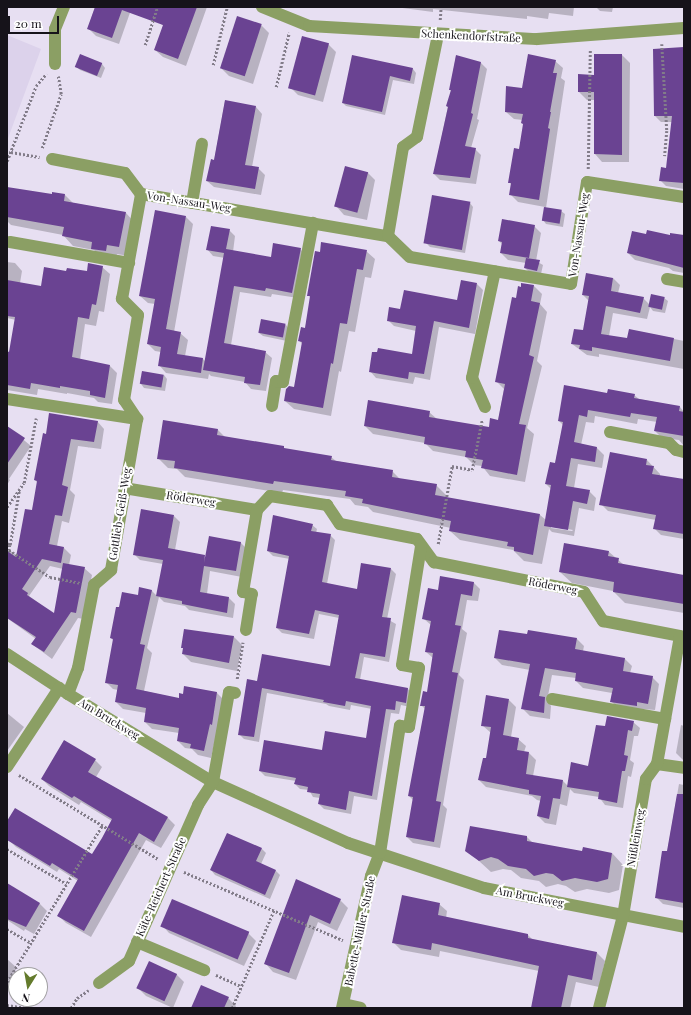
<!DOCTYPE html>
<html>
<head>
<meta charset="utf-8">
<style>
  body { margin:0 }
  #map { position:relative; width:691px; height:1015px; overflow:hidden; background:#e7dff2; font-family:"Playfair Display",serif }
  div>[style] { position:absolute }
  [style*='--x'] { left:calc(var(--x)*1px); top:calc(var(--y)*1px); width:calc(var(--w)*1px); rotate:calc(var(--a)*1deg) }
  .built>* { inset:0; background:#dcd2eb }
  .shadow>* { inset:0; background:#0003 }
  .building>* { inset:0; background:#6a4392; transform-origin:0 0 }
  .path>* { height:2.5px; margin-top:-1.25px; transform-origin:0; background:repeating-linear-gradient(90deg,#827c89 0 2px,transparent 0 4px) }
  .minor>* { height:12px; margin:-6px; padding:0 6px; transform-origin:6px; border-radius:6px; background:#8b9f64 }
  span { translate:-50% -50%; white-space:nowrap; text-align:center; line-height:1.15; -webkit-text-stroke:4px #fff; paint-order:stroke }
  .street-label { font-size:11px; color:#16131a }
  .frame { position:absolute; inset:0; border:8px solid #16131a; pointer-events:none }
  .north { position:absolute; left:8px; top:967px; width:40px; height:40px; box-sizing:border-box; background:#fff; border:1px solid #a2a1a3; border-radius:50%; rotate:191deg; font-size:11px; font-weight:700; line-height:16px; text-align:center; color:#16131a }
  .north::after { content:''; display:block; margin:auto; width:14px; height:18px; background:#647b2c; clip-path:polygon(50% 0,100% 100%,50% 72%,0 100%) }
  .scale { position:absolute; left:8px; top:16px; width:51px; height:18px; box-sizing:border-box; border:2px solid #16131a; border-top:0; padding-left:5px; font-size:12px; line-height:14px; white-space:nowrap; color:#16131a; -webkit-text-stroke:3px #fff; paint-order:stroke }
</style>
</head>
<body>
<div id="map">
  <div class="built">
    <div style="clip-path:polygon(7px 35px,41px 49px,7px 141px)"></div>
  </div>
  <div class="shadow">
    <div style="clip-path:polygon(95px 7px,132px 7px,119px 44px,96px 36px,88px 28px)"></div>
    <div style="clip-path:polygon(167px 7px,207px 7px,186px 66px,163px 57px,155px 50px,164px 26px,161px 24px)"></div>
    <div style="clip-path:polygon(395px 7px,574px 7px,573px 16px,549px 13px,548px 19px,527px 16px,527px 19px,433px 9px,433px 12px)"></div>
    <div style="clip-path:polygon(596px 7px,613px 7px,612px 12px,600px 11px)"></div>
    <div style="clip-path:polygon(261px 25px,269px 33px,253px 84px,229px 76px,222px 69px)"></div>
    <div style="clip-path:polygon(328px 44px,336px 52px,323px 102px,298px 95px,290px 87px)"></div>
    <div style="clip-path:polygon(684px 48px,684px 189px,666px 186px,660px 180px,667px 169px,672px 122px,661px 122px,655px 116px)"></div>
    <div style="clip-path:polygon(622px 55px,630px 63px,629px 162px,602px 162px,595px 154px,595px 100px,587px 100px,579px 92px,579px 75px,595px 76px)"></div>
    <div style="clip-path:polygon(81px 56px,102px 64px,105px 68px,101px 78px,80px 70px,76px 66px)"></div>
    <div style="clip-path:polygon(353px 56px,413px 69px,416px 73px,414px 84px,393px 80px,385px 115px,346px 106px,343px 103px)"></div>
    <div style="clip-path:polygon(456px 56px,481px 63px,487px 69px,477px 119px,479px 120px,471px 148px,475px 149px,481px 155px,476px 184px,440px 180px,434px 174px,451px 91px,450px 90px)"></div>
    <div style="clip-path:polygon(555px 61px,563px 68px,561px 78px,565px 81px,546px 208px,561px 211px,565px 214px,563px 227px,546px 224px,543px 220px,545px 207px,518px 202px,510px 194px,512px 185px,509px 182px,519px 150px,524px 125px,523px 120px,514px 119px,506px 112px,522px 89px)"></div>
    <div style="clip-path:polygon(225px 101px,256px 107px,262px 114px,252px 167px,258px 168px,265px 175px,261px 195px,214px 187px,207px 181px,214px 161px)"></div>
    <div style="clip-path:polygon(367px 172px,375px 180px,367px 220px,344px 215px,337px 207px)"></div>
    <div style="clip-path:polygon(7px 188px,52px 196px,65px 195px,73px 203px,126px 213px,135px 223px,129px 256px,117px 254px,115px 261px,102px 258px,94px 250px,73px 246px,63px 235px,11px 225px,7px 221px)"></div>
    <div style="clip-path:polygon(470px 203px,473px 207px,465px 253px,430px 247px,426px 243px)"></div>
    <div style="clip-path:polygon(186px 217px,193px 224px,174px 332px,180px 333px,188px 340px,185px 356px,203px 359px,206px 362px,225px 258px,213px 256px,207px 249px,229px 230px,235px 236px,233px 252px,272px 258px,300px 249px,306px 255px,298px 298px,272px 294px,271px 297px,240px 292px,231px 345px,265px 352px,272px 358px,266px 391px,251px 389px,245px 382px,211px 376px,209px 374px,208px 379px,166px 373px,159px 365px,161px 352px,155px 351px,148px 344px,155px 304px,148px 303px,140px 296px)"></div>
    <div style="clip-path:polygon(534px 226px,541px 233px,536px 261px,543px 265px,541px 274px,529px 272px,525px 268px,526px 263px,508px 260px,501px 253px,502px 244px,499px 241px)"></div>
    <div style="clip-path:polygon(647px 236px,684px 236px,684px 273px,673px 271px,669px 268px,635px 260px,628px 253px)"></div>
    <div style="clip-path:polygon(366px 251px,375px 259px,371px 278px,365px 277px,355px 332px,349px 331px,341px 372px,339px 371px,331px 416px,294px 409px,285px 401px,295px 389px,302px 344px,299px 340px,305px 329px,311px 298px,308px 295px)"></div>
    <div style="clip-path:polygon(7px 262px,15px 263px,22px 271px,20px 283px,42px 287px,67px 273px,88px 273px,102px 267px,110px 274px,104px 312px,99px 311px,96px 326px,85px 324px,80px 360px,110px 366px,117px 373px,112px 404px,98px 402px,94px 398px,67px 393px,67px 394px,38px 389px,37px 395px,7px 390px,7px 352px,10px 353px,16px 320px,7px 318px)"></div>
    <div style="clip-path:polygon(613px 278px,620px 285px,618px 293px,643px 298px,650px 305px,664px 298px,668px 301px,665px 313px,653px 311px,650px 307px,647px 319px,613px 313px,609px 336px,628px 339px,630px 330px,684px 341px,684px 369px,599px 354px,599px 357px,587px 355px,572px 344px,584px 331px,589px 301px,583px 295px)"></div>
    <div style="clip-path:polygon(477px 284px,483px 290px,475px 334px,439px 327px,430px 380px,415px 377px,413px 384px,376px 378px,370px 371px,413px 355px,416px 331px,394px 326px,388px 320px,401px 311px,458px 302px)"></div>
    <div style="clip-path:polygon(522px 284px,534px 286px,542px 294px,540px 304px,547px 312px,537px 361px,542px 366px,527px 428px,534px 434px,525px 482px,490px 476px,482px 466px,474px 465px,466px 457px,433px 451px,425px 443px,373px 434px,365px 426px,429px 412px,437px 419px,489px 429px,498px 421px,504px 389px,496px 381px,517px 299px)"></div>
    <div style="clip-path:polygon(286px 325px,289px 329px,287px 341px,263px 336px,259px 333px)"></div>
    <div style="clip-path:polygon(164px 375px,167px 379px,165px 391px,144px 388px,141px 384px)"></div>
    <div style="clip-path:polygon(evenodd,608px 394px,634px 395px,639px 399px,680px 407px,684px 412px,684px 446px,679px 440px,662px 438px,655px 431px,657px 422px,638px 419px,637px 424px,595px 416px,594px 423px,586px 422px,581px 445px,597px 448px,604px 455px,602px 468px,578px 464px,574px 488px,589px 491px,596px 498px,594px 511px,579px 508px,574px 536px,552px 532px,549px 529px,542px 564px,524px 561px,513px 550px,460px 540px,450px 531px,451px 528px,373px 512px,368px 507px,355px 505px,350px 499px,283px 490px,282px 493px,185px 477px,177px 469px,168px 468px,158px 458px,164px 421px,218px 430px,225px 437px,283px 447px,286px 450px,331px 457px,336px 461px,392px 471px,400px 479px,436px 485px,446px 495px,445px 498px,540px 515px,546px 520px,551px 489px,546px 484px,555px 464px,563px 425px,559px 421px,608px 394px,551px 526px,573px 530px,572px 531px,551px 528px,551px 526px)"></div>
    <div style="clip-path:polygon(evenodd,97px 421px,104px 429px,101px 449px,78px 446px,70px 490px,75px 495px,69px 523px,62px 521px,57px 546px,64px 548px,71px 555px,69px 565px,84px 568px,92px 575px,84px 619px,78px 618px,52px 659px,32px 644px,36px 639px,7px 618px,7px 549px,17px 555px,32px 511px,38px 483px,35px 480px,46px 435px,97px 421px,50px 566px,63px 569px,55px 615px,29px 596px,50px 566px)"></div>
    <div style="clip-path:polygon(7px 426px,31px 446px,9px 479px,10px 480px,7px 485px)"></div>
    <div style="clip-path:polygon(647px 460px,660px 474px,660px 476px,684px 480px,684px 539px,661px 535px,654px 528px,656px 520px,608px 511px,601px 504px)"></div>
    <div style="clip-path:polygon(174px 516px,180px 522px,175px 550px,206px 558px,210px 537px,241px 543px,247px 549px,242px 577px,210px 571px,207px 594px,229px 598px,235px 604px,233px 618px,189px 610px,185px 606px,164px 602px,159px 597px,147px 648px,152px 653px,144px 691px,180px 699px,184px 695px,185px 687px,217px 693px,224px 700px,211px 758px,198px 755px,192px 749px,185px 748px,178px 741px,179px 733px,152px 729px,145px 722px,146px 713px,123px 709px,116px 702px,118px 690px,113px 689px,106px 682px,114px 641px,111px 638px,119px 609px,139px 597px,140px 589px,152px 591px,157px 596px,163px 564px,140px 560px,134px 554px)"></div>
    <div style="clip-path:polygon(312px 525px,317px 529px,316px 533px,330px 535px,335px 540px,327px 584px,357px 590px,391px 569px,396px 574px,387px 619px,396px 624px,389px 662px,364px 657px,360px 680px,408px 689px,412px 694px,410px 707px,401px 705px,399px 714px,391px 713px,377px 800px,354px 796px,351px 814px,324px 809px,319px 804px,320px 798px,313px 797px,309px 790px,300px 789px,295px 784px,296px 781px,265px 776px,260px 771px,367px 739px,372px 709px,351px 705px,350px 710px,329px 706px,326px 704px,267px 693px,259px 742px,244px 739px,239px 734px,257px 683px,330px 667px,339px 618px,319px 614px,314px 639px,282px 633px,277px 628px,290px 559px,273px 556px,268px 551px)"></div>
    <div style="clip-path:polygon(608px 551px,624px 565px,684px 576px,684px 613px,625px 603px,613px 591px,572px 583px,560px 572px)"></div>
    <div style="clip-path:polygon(441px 577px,474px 583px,480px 589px,478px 601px,467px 600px,462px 629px,467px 633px,459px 675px,464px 680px,443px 805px,447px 809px,440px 848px,413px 843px,407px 837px,413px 800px,409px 796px,425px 709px,421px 705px,428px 693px,433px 658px,426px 652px,431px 625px,424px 619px,439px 591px)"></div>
    <div style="clip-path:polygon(185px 630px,234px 637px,242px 645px,237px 671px,191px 662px,183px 654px,184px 649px,182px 647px)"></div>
    <div style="clip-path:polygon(528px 635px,577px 639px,584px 646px,583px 651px,625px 659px,632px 666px,630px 673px,652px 677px,659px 684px,655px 710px,644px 709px,643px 713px,618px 708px,611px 701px,612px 693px,583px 688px,576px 681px,576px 678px,552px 675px,547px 701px,551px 706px,550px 719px,530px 716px,523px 709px,530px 670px,502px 665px,495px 658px)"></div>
    <div style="clip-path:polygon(509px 700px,516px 707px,511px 737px,518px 739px,526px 746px,524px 752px,529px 753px,536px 760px,533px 776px,563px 781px,568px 786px,589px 767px,606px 727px,633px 722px,640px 728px,638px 736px,634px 736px,630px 760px,634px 763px,631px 777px,628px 776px,623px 808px,605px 805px,599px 797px,574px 793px,570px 789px,567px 806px,560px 804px,556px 825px,545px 823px,538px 816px,541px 801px,537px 800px,532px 796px,486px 787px,479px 780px,487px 760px,491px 733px,482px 725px)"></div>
    <div style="clip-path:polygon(7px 713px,24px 727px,7px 751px)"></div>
    <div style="clip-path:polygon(681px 725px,684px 726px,684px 761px,676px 753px)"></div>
    <div style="clip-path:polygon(95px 760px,102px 767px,96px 777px,168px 818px,175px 825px,161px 848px,146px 840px,91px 937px,66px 923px,59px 916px,78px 881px,59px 869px,57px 872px,16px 847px,7px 838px,7px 823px,92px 856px,112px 821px,81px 802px,79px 805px,49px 786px,42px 779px)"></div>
    <div style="clip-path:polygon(679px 784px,684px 785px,684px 908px,663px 904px,656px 897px,667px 853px)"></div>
    <div style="clip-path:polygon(227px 834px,262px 849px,266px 853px,261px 864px,276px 871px,280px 875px,270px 899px,215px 875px,211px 870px)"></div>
    <div style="clip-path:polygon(527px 837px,533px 843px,583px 852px,612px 853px,623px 865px,619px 890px,609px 893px,587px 889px,575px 892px,566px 886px,558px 884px,546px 887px,539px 881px,521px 878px,511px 870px,503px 869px,491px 872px,467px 850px)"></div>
    <div style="clip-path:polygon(296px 880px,340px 900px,348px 908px,337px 931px,318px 922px,296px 980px,273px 972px,266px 964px)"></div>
    <div style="clip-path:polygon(7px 884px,40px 904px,47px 911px,34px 934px,25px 929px,24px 931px,7px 920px)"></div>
    <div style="clip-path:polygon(439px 904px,447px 911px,446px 918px,528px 935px,533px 940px,597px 953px,605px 961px,599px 987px,576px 982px,570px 1008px,532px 1008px,539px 971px,440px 951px,439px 957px,401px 950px,394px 943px)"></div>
    <div style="clip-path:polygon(162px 925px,248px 933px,256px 941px,244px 966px,169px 933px)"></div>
    <div style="clip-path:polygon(7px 959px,17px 968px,7px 983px)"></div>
    <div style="clip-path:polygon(176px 974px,184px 982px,173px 1008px,146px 996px,138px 988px)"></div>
    <div style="clip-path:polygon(228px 998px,236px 1006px,235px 1008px,192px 1008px)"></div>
  </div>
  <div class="building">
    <div style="clip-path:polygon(95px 7px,197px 7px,178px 59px,154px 50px,163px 25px,122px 10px,112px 38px,87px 29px)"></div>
    <div style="left:237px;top:16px;width:26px;height:55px;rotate:18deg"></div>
    <div style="left:302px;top:36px;width:28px;height:54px;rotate:15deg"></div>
    <div style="clip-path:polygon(684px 47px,684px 183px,659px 181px,661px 167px,666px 168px,672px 116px,654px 116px,653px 49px)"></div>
    <div style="left:80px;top:54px;width:24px;height:14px;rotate:22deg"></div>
    <div style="clip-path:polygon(528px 54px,556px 60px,553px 73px,557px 73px,550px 112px,551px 112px,548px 128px,550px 129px,539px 200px,509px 195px,511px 183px,508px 183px,514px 148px,519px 149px,523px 124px,521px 123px,523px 114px,505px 112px,506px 86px,522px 88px)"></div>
    <div style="clip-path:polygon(594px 54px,622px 54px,622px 155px,594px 154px,594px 92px,578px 92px,578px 74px,594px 75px)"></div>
    <div style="clip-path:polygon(352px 55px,413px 68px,410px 81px,390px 76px,382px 112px,342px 103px)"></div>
    <div style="clip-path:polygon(456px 55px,481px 62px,471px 113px,473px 114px,465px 146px,476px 148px,470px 178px,433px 174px,448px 107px,446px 106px,451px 90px,449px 90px)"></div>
    <div style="clip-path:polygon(225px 100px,256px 106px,245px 165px,259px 167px,255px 189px,206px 181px,211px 159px,214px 160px)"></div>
    <div style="left:345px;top:166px;width:24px;height:42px;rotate:15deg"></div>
    <div style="clip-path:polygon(7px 187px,52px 194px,52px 192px,65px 194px,64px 201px,126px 212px,119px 247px,107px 245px,106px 251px,91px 249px,92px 242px,62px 236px,64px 227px,7px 217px)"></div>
    <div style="left:432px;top:195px;width:39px;height:49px;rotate:10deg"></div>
    <div style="left:544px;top:207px;width:18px;height:14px;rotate:9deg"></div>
    <div style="clip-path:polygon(155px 210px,186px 216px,166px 329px,181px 332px,177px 354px,203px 358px,201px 373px,158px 366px,161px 347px,147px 344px,155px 299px,139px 296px)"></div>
    <div style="clip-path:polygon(502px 219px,535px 225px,529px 258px,500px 253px,502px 242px,498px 241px)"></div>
    <div style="clip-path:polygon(211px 226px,230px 229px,226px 249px,271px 257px,273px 243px,301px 248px,292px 293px,266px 288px,265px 291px,234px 286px,224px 343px,266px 351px,260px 385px,244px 383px,245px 377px,203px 370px,224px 253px,206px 250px)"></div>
    <div style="clip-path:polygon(647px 230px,670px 235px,670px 233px,684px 235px,684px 268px,627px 253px,632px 231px,646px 234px)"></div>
    <div style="clip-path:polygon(321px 242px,367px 250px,363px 270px,357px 269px,347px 324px,340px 323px,333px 364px,331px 363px,323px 408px,284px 401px,286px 389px,289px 386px,294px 387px,302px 342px,298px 341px,301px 327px,305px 328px,310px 296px,307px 296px,315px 251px,320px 252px)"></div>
    <div style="clip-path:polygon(526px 258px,540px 260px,537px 271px,524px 268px)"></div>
    <div style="clip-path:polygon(88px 263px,103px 266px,99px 289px,96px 305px,92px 304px,89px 319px,78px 317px,72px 357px,110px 365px,105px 398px,90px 395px,90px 391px,60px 386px,60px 388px,31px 383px,30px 389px,7px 385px,7px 351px,9px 352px,15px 317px,7px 316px,7px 280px,41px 286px,44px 267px,66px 271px,67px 268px,87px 271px)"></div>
    <div style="clip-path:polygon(586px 273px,613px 278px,611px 291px,644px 297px,640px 313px,606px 306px,601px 334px,627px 338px,629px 329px,674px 338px,670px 361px,592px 347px,592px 351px,579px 349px,580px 345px,571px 344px,574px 329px,583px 330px,589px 296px,582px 295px)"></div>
    <div style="clip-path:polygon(461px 280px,477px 283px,469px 328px,434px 321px,424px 374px,409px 372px,408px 379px,369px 372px,372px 352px,377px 352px,378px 348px,412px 354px,416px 326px,387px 321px,389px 307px,400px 309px,404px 290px,457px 300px)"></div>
    <div style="clip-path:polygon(521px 283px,534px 285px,531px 301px,540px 303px,529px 355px,534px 357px,519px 424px,526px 425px,517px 475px,481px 468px,483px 460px,465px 457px,466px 451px,424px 444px,425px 437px,364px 426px,368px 400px,430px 411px,429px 417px,489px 427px,490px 418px,498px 420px,505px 384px,495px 382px,512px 297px,516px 298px,518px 286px,521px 287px)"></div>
    <div style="left:651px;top:294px;width:14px;height:13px;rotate:12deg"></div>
    <div style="left:261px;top:319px;width:25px;height:14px;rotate:11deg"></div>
    <div style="left:142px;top:371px;width:22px;height:13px;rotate:10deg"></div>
    <div style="clip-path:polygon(564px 385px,607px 393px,608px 389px,635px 394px,634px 398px,680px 406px,679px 411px,684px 412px,684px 436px,654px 431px,657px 417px,631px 413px,630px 417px,588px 410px,587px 417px,579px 415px,574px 442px,597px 447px,595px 462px,571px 458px,566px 486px,590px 490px,587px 504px,573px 501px,568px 530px,544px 526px,551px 485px,545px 484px,550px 462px,555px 463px,563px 422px,558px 421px)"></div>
    <div style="clip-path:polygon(49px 413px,98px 421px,94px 442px,71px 439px,62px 485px,68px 487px,62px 516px,55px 515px,49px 544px,64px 547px,61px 563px,42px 559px,22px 589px,28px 593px,27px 595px,54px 613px,63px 563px,85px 567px,76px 613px,71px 612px,44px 652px,31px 644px,36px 637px,7px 618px,7px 551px,16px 557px,25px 509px,32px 510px,37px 481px,34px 480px,43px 433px,46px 434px)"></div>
    <div style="clip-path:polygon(163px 420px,218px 429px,217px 435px,284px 446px,284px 448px,332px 456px,331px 460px,393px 470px,392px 477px,437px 484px,435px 495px,540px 514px,533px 555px,514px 551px,514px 547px,507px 546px,508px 542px,449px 531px,451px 521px,362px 503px,363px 499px,345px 496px,346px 491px,274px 481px,273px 484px,174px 468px,175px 461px,157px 459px)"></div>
    <div style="clip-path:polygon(7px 426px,25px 438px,7px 464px)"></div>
    <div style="clip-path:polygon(610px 452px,647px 459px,646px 465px,654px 466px,652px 474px,684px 479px,684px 534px,653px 529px,656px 515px,599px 505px)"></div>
    <div style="clip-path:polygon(141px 509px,174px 515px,168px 548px,205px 555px,204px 563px,209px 536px,241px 542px,236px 571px,204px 566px,200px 592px,229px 597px,227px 613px,182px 604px,182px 601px,156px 596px,163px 560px,133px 555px)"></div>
    <div style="clip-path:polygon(273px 515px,313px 524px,311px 531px,331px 534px,322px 582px,357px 589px,361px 563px,391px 568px,382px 617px,391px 618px,385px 657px,360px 653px,355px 678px,408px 688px,406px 703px,396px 701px,395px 710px,386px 709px,372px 796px,349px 791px,346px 810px,318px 804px,320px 794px,307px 792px,308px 787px,294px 784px,296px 778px,259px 771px,264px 740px,322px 750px,325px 731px,366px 738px,371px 706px,346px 701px,345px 706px,323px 702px,324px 700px,262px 688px,254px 737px,238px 735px,247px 679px,257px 681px,262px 654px,330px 666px,339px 615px,315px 610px,309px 634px,276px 628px,289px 556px,267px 551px)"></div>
    <div style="clip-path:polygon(564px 543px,609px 551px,608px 556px,619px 558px,618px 563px,684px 575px,684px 604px,613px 592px,614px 582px,559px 572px)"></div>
    <div style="clip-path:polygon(440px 576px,474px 582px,472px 596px,461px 594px,455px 625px,461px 626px,452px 672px,458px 673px,436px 801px,441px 802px,434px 842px,406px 837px,413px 797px,408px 796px,425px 706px,420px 706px,423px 691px,427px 692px,433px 653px,425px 652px,431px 621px,422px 619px,428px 588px,438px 590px)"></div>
    <div style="clip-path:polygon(139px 587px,152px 590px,140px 644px,145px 645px,136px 689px,179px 698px,179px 693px,183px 694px,184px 686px,217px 692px,212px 725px,210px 724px,204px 751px,190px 748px,191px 744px,177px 741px,179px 728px,144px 722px,146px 708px,115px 702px,118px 685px,105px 683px,113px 639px,110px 638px,116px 607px,119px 607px,122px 592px,138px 595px)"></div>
    <div style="clip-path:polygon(184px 629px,234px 636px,229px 663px,182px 654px,183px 648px,181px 648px)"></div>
    <div style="clip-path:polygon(499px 630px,527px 634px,528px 630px,577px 638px,575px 649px,625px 658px,623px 671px,653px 676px,648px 704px,637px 702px,637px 706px,610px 702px,613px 688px,575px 681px,576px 673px,545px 668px,539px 696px,545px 697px,544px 713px,521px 709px,530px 664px,494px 658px)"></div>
    <div style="clip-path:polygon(486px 695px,509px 699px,503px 735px,519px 738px,517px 750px,529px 752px,526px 774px,563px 780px,560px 799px,553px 798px,549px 819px,537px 816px,541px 796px,529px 794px,529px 790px,478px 780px,483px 758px,486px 758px,491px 727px,481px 726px)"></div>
    <div style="clip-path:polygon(607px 716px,634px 721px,632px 731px,628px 730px,624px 755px,628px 756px,625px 771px,622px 771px,617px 803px,598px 799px,599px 792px,567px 787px,571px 762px,588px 766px,596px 725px,605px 726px)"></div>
    <div style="clip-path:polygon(64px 740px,96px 759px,88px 772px,168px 817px,154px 842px,139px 833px,84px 931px,57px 916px,78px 879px,52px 863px,50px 866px,7px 840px,7px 821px,15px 808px,92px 854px,102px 838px,112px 819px,74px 796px,72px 798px,41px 779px)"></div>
    <div style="clip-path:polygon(677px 794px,684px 794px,684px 903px,655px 898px,662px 851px,667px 851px)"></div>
    <div style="clip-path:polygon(470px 826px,527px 836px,527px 841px,582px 851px,583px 847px,612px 853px,608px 879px,597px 882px,575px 878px,562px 881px,553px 874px,546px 873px,534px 876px,526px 869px,508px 866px,498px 859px,491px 857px,479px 861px,465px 851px)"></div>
    <div style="clip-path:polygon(227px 833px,262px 848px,256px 861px,276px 870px,265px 895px,210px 870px)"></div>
    <div style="clip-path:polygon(296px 879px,341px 899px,330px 924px,310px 915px,289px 973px,264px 964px)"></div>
    <div style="clip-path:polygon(7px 883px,40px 903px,26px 927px,7px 919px)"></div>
    <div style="clip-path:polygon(402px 895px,440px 903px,438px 915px,528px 934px,528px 938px,597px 952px,592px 980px,568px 975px,561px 1008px,531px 1008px,539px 966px,432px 943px,431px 950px,392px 943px)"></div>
    <div style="left:172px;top:899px;width:84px;height:30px;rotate:23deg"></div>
    <div style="left:149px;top:961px;width:31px;height:30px;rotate:25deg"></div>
    <div style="clip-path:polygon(201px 985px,229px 997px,224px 1008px,191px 1008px)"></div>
  </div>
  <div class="path">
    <div style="--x:440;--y:20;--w:13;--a:-86"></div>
    <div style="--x:662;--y:44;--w:87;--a:86.7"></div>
    <div style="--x:667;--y:131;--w:25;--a:95"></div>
    <div style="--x:145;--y:45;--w:40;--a:-72"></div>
    <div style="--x:213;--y:65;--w:60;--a:-76.4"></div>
    <div style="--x:276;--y:87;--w:56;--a:-76.5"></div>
    <div style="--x:42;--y:148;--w:57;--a:-70.6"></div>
    <div style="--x:61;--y:94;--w:18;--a:-99"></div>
    <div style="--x:11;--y:152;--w:29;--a:10"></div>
    <div style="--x:7;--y:161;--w:80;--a:-68.9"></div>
    <div style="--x:36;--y:86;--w:16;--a:-50"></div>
    <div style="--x:588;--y:169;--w:119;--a:-89"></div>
    <div style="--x:7;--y:507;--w:29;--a:-55"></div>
    <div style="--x:24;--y:483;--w:66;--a:-79.5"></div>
    <div style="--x:7;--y:543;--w:4;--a:34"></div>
    <div style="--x:10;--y:545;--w:5;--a:101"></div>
    <div style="--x:9;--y:550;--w:49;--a:33.4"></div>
    <div style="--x:50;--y:577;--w:32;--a:11"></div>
    <div style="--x:438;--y:544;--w:79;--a:-79.8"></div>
    <div style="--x:452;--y:466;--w:20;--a:11"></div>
    <div style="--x:472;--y:470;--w:51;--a:-78.7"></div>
    <div style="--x:10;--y:545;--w:55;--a:-80.5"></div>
    <div style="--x:237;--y:679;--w:37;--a:-81"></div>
    <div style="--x:19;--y:775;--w:162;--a:31.1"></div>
    <div style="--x:7;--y:849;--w:69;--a:30.3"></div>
    <div style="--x:184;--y:872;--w:173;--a:23.2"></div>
    <div style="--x:7;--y:929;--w:28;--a:30"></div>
    <div style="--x:216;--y:975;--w:27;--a:24"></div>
    <div style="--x:7;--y:982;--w:183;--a:-58.7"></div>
    <div style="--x:7;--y:1005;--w:18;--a:9"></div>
    <div style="--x:71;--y:1008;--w:12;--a:-59"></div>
    <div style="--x:77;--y:998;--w:14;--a:-34"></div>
    <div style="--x:232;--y:1008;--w:107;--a:-66.8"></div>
  </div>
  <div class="minor">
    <div style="--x:262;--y:7;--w:51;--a:22"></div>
    <div style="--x:309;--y:26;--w:228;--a:3.3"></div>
    <div style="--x:537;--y:39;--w:147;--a:-4.3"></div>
    <div style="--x:55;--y:64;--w:35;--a:-90"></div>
    <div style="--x:55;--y:29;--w:24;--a:-68"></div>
    <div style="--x:52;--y:159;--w:74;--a:10.9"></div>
    <div style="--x:125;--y:173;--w:26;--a:53"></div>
    <div style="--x:141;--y:194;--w:251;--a:9.7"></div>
    <div style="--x:388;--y:236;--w:30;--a:44"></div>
    <div style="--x:410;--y:257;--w:163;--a:9.5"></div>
    <div style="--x:571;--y:284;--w:103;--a:-81.1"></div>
    <div style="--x:587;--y:182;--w:98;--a:8.8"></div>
    <div style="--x:192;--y:203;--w:60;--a:-80.4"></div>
    <div style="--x:388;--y:236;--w:90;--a:-80.4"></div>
    <div style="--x:403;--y:147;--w:17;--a:-36"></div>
    <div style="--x:417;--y:137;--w:104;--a:-78.4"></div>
    <div style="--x:10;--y:242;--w:121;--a:10"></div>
    <div style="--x:667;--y:279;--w:17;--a:10"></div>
    <div style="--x:7;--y:399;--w:132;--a:8.7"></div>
    <div style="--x:272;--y:406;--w:25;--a:-81"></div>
    <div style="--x:276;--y:381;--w:7;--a:8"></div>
    <div style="--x:283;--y:382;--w:162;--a:-79.3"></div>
    <div style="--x:485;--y:407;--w:32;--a:-114"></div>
    <div style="--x:472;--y:378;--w:109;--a:-77.9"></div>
    <div style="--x:610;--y:432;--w:60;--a:10.6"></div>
    <div style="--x:669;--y:443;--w:10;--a:45"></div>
    <div style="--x:676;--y:450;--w:8;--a:14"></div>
    <div style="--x:124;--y:488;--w:135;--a:9.4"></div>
    <div style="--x:257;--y:510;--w:19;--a:-47"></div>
    <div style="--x:270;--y:496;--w:58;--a:9"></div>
    <div style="--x:327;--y:505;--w:23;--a:56"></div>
    <div style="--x:340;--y:524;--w:78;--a:11"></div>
    <div style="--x:417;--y:539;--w:29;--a:54"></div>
    <div style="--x:434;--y:562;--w:153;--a:11.3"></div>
    <div style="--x:584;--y:592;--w:35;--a:57"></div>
    <div style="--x:603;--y:621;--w:78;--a:11"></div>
    <div style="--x:246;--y:630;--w:36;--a:-81"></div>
    <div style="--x:252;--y:594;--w:9;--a:-167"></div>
    <div style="--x:243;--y:592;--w:83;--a:-80.3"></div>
    <div style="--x:7;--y:654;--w:73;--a:33.3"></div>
    <div style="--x:68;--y:694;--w:170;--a:31.3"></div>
    <div style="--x:213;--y:782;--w:148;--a:24.3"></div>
    <div style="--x:348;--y:843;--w:143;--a:18.3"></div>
    <div style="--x:484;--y:888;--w:204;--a:11"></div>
    <div style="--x:68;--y:694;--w:28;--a:-69"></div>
    <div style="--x:78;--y:668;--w:85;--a:-79.1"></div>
    <div style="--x:94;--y:585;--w:23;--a:-41"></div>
    <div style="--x:111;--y:570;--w:153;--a:-80.2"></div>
    <div style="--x:137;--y:419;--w:23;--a:-124"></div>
    <div style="--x:124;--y:400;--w:86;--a:-80.6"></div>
    <div style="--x:138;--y:315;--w:23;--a:-135"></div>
    <div style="--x:122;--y:299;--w:107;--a:-79.7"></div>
    <div style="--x:552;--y:699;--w:115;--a:10"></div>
    <div style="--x:657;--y:764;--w:27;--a:8"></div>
    <div style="--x:7;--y:767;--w:95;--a:-56.6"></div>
    <div style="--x:137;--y:942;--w:73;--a:22.7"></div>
    <div style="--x:99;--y:983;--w:37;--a:-36"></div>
    <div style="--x:129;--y:961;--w:171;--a:-66.1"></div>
    <div style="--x:198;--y:805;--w:27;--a:-57"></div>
    <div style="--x:213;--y:782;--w:91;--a:-79.9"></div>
    <div style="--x:229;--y:692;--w:6;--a:9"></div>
    <div style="--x:344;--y:1004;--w:17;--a:13"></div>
    <div style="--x:342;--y:1008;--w:135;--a:-77.6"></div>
    <div style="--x:371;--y:876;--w:25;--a:-69"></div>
    <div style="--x:380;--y:853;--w:129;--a:-81.1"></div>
    <div style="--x:400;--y:726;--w:9;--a:6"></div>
    <div style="--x:409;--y:727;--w:60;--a:-80.4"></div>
    <div style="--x:419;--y:668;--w:17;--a:-170"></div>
    <div style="--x:402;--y:665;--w:121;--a:-80.9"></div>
    <div style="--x:599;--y:1008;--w:95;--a:-75.4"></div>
    <div style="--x:623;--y:916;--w:139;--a:-80.5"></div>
    <div style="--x:646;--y:779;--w:19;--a:-54"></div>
    <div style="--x:657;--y:764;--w:130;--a:-79.8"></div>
  </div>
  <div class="street-label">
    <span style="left:471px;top:36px;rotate:3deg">Schenkendorfstraße</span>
    <span style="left:189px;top:202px;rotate:9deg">Von-Nassau-Weg</span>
    <span style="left:579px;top:235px;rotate:-81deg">Von-Nassau-Weg</span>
    <span style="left:191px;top:499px;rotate:9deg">Röderweg</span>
    <span style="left:120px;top:514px;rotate:-81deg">Gottlieb-Geiß-Weg</span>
    <span style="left:553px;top:586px;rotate:11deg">Röderweg</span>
    <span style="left:109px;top:719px;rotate:31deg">Am Bruckweg</span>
    <span style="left:636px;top:838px;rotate:-80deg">Nüßleinweg</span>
    <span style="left:161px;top:887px;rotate:-66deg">Käte-Reichert-Straße</span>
    <span style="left:530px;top:897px;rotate:11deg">Am Bruckweg</span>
    <span style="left:360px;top:931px;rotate:-78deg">Babette-Müller-Straße</span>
  </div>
  <div class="frame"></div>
  <div class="north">N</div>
  <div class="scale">20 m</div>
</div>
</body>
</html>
